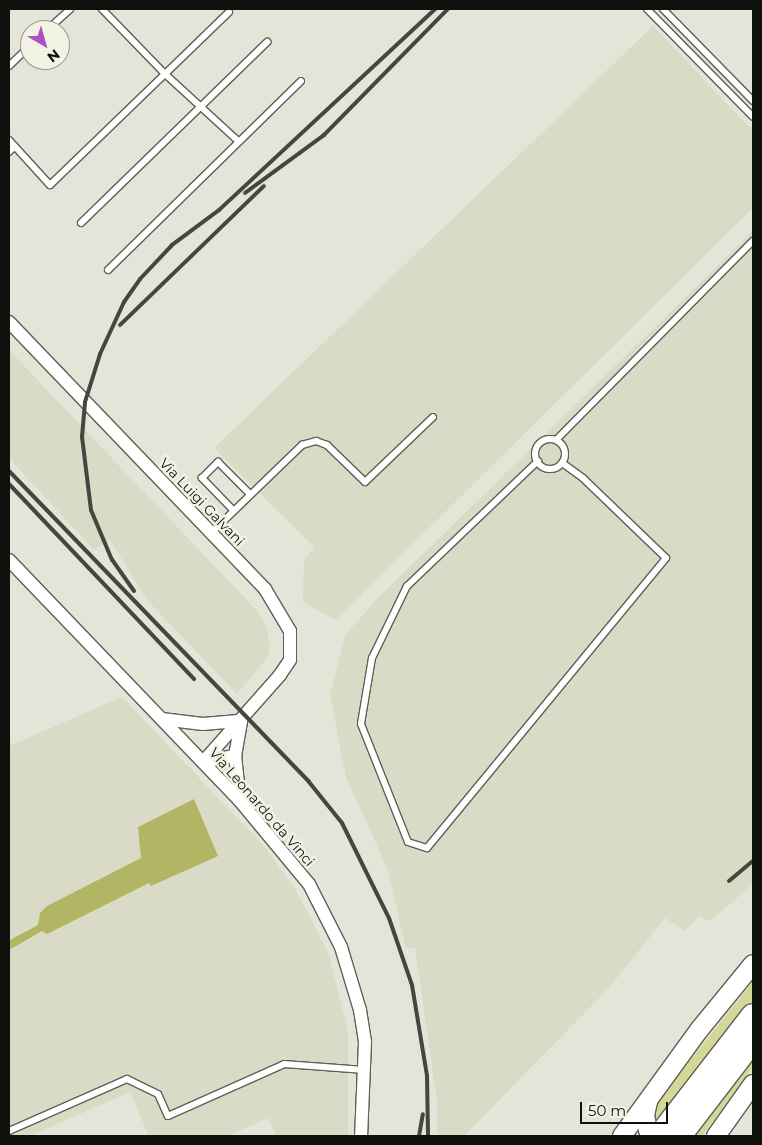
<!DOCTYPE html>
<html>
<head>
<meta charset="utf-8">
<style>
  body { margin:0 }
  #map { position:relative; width:762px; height:1145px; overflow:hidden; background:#e4e5d8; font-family:Montserrat,sans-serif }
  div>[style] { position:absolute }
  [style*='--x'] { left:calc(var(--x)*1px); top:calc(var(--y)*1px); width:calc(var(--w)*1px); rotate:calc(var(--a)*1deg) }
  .built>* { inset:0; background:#d9dbc6 }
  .green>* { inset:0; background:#d4d797 }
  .water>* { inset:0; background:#b2b664 }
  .roads { filter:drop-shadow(1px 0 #5f6055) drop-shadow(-1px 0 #5f6055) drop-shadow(0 1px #5f6055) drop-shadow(0 -1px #5f6055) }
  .lane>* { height:6px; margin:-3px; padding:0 3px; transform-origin:3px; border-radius:3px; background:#fff }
  .lane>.ring { margin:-3px; padding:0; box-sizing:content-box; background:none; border:6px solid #fff; border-radius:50% }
  .street>* { height:12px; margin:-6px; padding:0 6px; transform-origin:6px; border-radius:6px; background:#fff }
  .secondary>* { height:18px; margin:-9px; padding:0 9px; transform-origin:9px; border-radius:9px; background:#fff }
  .highway>* { height:22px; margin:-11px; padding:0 11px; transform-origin:11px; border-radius:11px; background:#fff }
  .rail>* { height:4px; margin:-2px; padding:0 2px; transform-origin:2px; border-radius:2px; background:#464640 }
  span { translate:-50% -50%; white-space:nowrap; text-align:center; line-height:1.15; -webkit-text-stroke:5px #f1f3e5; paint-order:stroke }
  .street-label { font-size:14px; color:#10100c }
  .frame { position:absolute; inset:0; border:10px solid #10100c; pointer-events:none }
  .north { position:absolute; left:20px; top:20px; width:50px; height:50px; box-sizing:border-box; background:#f1f3e5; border:1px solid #97988e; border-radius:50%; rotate:142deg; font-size:14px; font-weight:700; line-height:20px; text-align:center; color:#10100c }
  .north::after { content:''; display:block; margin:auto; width:18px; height:22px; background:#ac51bd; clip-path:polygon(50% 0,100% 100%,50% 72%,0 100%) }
  .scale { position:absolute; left:580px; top:1102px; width:88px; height:22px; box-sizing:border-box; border:2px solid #10100c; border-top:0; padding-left:6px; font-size:15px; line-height:18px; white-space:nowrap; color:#10100c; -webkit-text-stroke:4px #f1f3e5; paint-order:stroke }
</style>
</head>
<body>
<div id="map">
  <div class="built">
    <div style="clip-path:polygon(653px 26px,753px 131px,753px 208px,336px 620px,303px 602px,304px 560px,314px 547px,214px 448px)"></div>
    <div style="clip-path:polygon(753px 231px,753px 884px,710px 921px,699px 916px,685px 931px,665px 918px,608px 989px,464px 1136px,440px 1136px,437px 1132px,437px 1101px,415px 948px,406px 949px,388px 870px,346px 777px,330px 695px,345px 635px,378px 598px)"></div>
    <div style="clip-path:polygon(9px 350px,259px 613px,267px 628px,270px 646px,267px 658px,237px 694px,147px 600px,110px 540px,94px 550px,9px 458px)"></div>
    <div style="clip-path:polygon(122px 697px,264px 846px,297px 892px,329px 955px,348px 1030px,348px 1136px,276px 1135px,268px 1118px,228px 1136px,149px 1136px,130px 1092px,30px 1136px,9px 1136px,9px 746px)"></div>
  </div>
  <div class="green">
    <div style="clip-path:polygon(753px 982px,753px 1067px,702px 1136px,664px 1136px,654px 1117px,654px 1105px)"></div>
  </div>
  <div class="water">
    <div style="clip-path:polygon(194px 799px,218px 856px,151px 886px,149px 883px,47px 934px,42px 931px,9px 950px,9px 937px,10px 940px,38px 925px,40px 913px,47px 906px,141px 858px,138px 827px)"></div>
  </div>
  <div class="roads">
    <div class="lane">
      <div style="--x:647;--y:9;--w:151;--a:45.5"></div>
      <div style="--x:663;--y:9;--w:129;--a:45.6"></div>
      <div style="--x:229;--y:12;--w:89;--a:135.9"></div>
      <div style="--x:165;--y:74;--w:99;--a:42.5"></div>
      <div style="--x:47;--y:30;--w:31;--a:-42"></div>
      <div style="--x:9;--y:66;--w:29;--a:-44"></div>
      <div style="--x:9;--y:140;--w:61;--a:47.7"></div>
      <div style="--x:50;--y:185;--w:160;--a:-44"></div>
      <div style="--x:165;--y:74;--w:91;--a:-134.1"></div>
      <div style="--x:9;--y:152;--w:8;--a:-45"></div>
      <div style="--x:81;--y:223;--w:260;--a:-44.2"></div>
      <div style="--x:108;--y:270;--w:270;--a:-44.4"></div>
      <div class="ring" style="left:535px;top:439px;width:24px;height:24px"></div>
      <div style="--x:556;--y:440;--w:280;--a:-45.3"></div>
      <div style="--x:538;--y:461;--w:181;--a:136.3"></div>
      <div style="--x:407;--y:586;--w:80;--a:115.9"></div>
      <div style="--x:372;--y:658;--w:67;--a:99.5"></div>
      <div style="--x:361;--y:724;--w:127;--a:68.3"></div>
      <div style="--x:408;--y:842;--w:20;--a:18"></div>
      <div style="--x:427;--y:848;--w:376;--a:-50.5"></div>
      <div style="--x:666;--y:558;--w:115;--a:-136.1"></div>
      <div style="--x:583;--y:478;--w:26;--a:-144"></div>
      <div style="--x:233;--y:510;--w:45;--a:-134.1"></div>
      <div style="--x:202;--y:478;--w:23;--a:-45"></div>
      <div style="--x:218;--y:462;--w:45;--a:45"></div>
      <div style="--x:211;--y:533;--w:127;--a:-44"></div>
      <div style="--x:302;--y:445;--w:15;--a:-16"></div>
      <div style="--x:316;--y:441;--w:12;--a:20"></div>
      <div style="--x:327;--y:445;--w:53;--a:44.2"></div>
      <div style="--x:365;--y:482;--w:94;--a:-43.7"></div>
      <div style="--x:9;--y:1131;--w:129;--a:-23.8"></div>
      <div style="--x:127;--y:1079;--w:34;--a:26"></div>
      <div style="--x:158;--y:1094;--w:24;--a:66"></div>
      <div style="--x:168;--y:1116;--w:127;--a:-24.1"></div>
      <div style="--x:284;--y:1064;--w:81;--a:4.2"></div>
    </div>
    <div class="street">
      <div style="--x:9;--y:322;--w:370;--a:46.2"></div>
      <div style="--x:265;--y:589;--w:49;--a:59.2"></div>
      <div style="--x:290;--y:631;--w:29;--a:90"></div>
      <div style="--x:290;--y:660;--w:18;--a:124"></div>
      <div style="--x:280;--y:675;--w:116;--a:131.5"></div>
      <div style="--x:9;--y:560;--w:334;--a:46.2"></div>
      <div style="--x:240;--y:801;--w:108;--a:50.3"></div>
      <div style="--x:309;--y:884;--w:71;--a:63.1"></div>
      <div style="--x:341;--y:947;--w:66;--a:73.2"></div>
      <div style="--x:360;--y:1010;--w:32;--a:81"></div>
      <div style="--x:365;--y:1042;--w:94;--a:92.4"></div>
      <div style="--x:162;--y:719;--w:41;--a:7"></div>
      <div style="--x:203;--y:724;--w:38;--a:-5"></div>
      <div style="--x:203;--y:762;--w:33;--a:-11"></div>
      <div style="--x:240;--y:801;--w:45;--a:-96.3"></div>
      <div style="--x:235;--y:756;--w:36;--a:-80"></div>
    </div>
    <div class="secondary">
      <div style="--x:648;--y:1102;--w:13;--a:103"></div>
      <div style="--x:645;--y:1115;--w:16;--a:79"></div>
      <div style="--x:622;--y:1136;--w:131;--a:-54"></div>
      <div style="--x:699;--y:1030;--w:85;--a:-50.7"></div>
      <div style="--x:716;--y:1136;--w:64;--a:-54.6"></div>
    </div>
    <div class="highway">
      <div style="--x:659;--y:1136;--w:153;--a:-52.2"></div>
      <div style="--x:680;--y:1136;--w:120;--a:-52.5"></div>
    </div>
  </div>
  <div class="rail">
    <div style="--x:245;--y:193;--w:98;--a:-36.3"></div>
    <div style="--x:324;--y:135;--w:177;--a:-45.5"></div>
    <div style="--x:120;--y:325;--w:200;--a:-44"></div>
    <div style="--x:9;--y:471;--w:432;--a:46"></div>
    <div style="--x:309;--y:782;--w:53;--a:51.2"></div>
    <div style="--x:342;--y:823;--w:106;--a:63.7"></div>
    <div style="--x:389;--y:918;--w:71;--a:71.1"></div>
    <div style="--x:412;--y:985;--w:92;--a:80.6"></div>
    <div style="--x:427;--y:1076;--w:60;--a:89"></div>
    <div style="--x:9;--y:484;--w:269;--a:46.5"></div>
    <div style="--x:134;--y:591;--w:38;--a:-125"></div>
    <div style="--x:112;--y:560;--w:54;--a:-112.8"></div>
    <div style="--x:91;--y:510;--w:74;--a:-97"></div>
    <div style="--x:82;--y:437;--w:35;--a:-85"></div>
    <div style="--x:85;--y:402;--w:50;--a:-72.6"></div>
    <div style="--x:100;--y:354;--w:57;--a:-65.2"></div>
    <div style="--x:124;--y:302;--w:28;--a:-55"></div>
    <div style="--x:140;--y:279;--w:47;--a:-46.7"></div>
    <div style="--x:172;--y:245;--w:59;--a:-36.7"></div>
    <div style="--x:219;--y:210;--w:295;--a:-42.9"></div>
    <div style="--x:729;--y:881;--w:31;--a:-40"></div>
    <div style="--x:419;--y:1136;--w:22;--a:-80"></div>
  </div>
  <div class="street-label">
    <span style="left:202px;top:502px;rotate:46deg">Via Luigi Galvani</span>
    <span style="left:262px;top:807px;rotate:49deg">Via Leonardo da Vinci</span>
  </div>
  <div class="frame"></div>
  <div class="north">N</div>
  <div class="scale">50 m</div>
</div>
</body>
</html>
